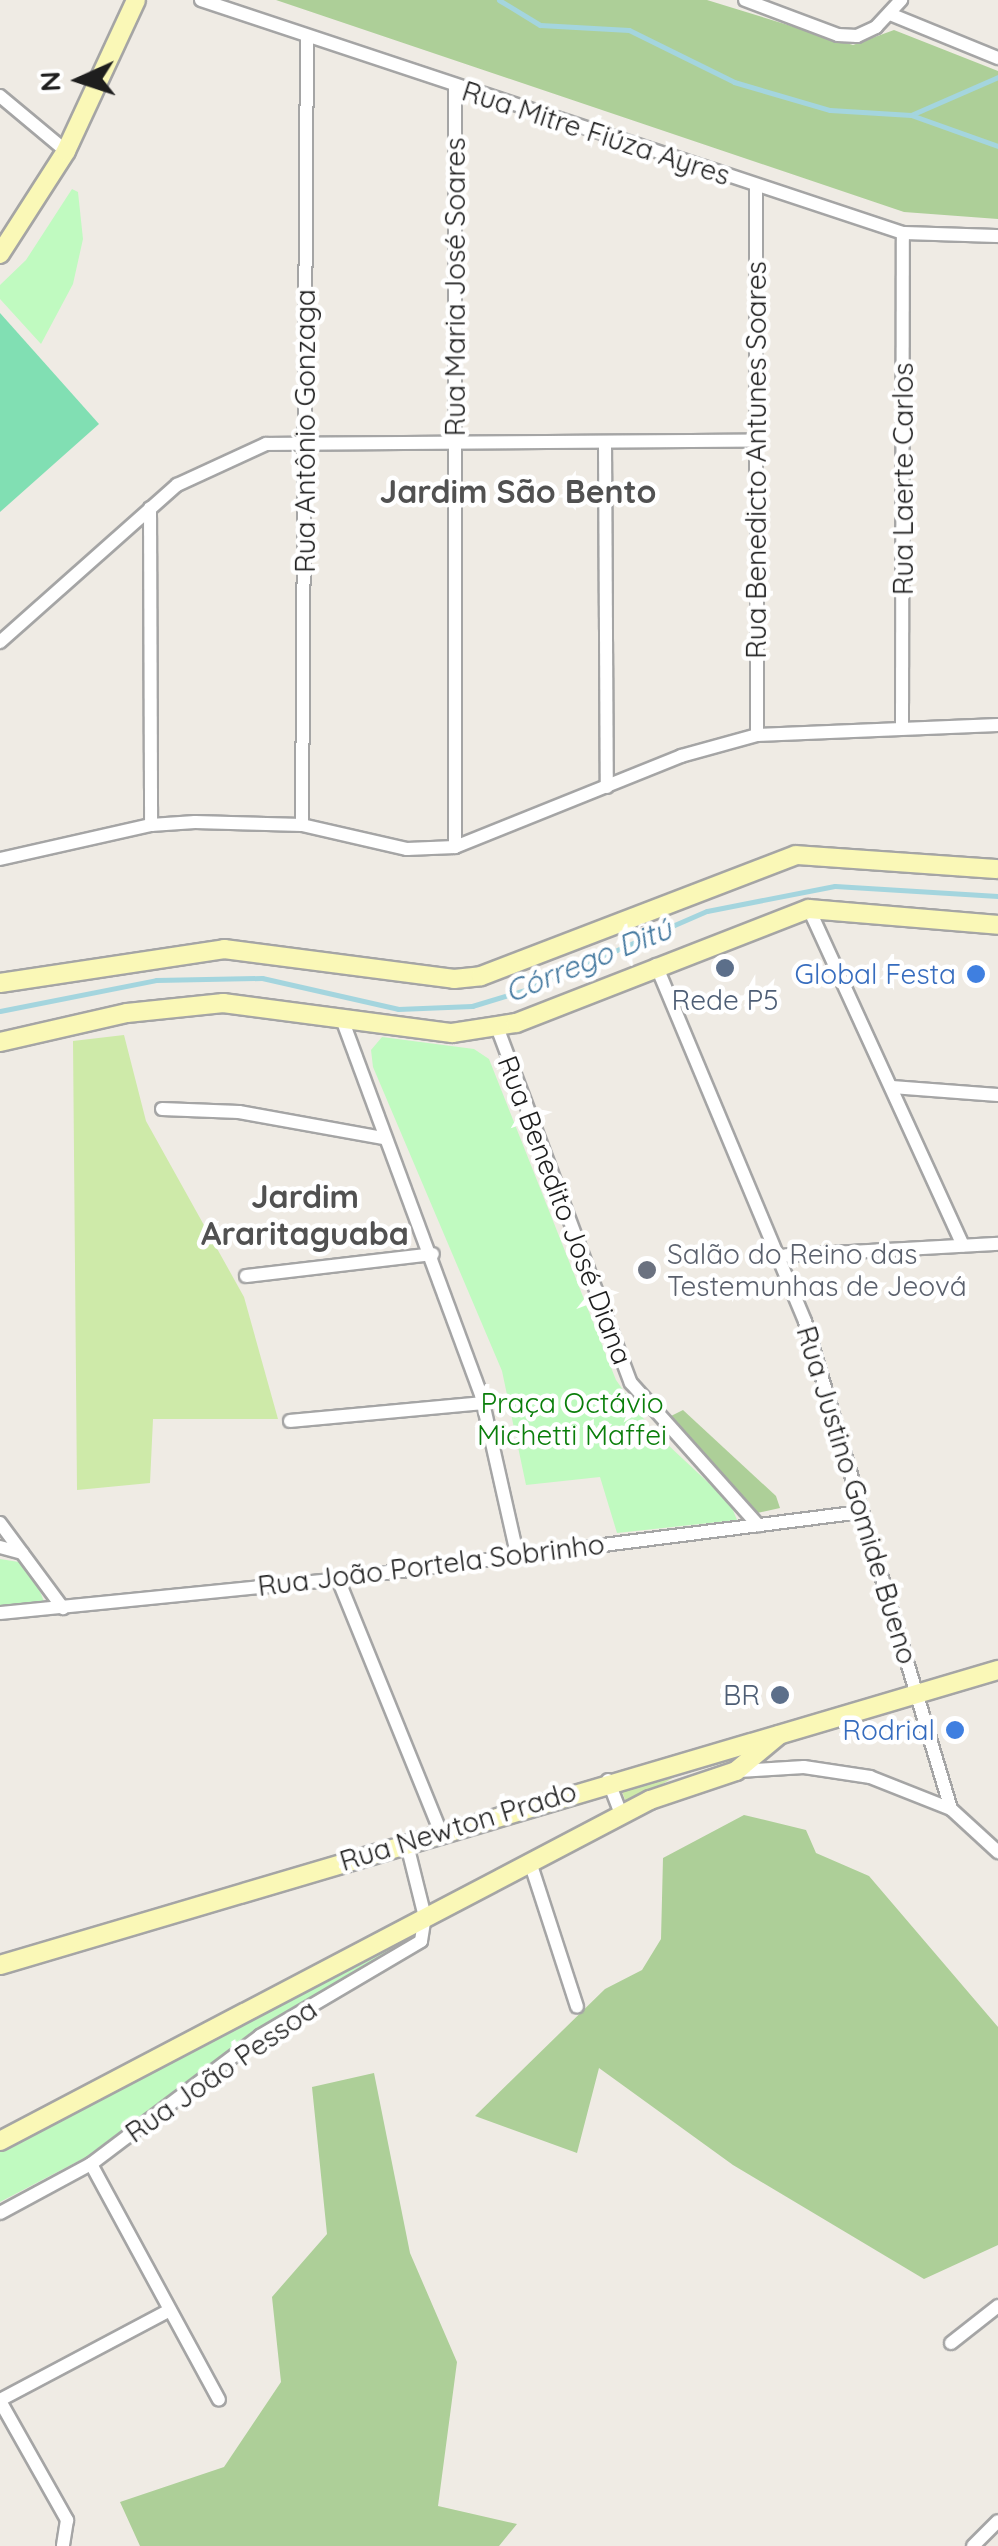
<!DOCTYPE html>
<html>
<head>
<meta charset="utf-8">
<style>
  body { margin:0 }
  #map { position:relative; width:998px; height:2546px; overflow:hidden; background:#efebe4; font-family:Quicksand,sans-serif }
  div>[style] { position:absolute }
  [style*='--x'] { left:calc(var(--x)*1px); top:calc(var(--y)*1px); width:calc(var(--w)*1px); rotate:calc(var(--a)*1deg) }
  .grass>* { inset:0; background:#ceeaa9 }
  .forest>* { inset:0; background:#adcf98 }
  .park>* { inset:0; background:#c0fac0 }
  .pitch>* { inset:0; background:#81dfb3 }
  .stream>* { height:5px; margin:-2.5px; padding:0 2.5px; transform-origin:2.5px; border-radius:2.5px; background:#a4d5de }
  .roads { filter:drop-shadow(2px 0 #a5a5a5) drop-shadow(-2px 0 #a5a5a5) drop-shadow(0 2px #a5a5a5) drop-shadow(0 -2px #a5a5a5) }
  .street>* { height:12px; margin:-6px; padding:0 6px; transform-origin:6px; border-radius:6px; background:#fff }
  .secondary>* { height:18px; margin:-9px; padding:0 9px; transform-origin:9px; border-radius:9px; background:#faf8b7 }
  .dots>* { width:28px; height:28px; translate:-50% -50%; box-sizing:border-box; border:5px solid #fff; border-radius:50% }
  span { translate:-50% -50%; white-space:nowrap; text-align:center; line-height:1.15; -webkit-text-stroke:9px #fff; paint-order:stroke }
  .street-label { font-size:28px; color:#1e1e1e }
  .shop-label { font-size:28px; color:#366cbe }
  .right { translate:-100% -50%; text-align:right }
  .service-label { font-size:28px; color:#4e5e75 }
  .worship-label { font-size:28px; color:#5b616d }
  .left { translate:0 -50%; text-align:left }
  .park-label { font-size:28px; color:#0a7e0a }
  .water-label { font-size:30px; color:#43789f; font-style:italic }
  .quarter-label { font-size:32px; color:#515151; font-weight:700 }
  .north { position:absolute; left:30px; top:30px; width:100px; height:100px; -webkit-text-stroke:8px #fff; paint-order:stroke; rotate:267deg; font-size:28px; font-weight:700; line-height:40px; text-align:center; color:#1e1e1e }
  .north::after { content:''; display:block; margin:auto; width:35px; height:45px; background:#1e1e1e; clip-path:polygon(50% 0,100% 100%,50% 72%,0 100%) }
</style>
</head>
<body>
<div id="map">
  <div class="grass">
    <div style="clip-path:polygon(124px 1035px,146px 1121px,244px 1297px,278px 1419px,153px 1419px,150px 1483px,77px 1490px,73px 1041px)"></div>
    <div style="clip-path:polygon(757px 1746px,745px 1757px,676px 1776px,627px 1805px,620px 1786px)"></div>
  </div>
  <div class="forest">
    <div style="clip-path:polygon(276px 0,707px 0,853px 45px,894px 30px,998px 71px,998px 219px,904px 212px)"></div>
    <div style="clip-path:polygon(683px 1410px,776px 1496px,780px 1508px,753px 1514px,667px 1418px)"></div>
    <div style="clip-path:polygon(744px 1815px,806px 1830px,816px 1853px,869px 1876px,998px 2027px,998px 2245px,924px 2279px,733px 2165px,599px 2068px,577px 2153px,475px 2116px,605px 1989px,642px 1970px,661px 1939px,663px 1858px)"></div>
    <div style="clip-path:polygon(374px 2073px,410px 2253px,457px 2362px,438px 2506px,517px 2524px,499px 2546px,140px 2546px,120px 2502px,224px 2467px,281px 2382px,272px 2297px,327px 2234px,312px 2087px)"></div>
  </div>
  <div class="park">
    <div style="clip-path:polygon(72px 189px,78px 192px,83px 239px,73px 284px,41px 344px,0 299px,0 285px,26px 260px)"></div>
    <div style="clip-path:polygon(382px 1037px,474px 1049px,489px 1059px,616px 1380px,651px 1429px,730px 1503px,737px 1520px,617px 1533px,600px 1477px,526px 1485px,502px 1371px,373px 1067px,371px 1050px)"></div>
    <div style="clip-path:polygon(0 1559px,19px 1562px,34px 1576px,45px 1604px,0 1608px)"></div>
    <div style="clip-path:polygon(413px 1933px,410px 1941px,256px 2030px,86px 2157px,0 2202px,0 2148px)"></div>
  </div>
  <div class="pitch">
    <div style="clip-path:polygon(0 313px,99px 424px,0 512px)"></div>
  </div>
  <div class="stream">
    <div style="--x:499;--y:0;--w:48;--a:31.4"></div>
    <div style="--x:540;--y:25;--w:89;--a:3.2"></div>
    <div style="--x:629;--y:30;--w:117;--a:26.3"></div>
    <div style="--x:734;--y:82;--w:100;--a:16.3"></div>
    <div style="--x:830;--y:110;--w:81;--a:3.5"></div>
    <div style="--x:911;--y:115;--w:95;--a:-23.6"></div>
    <div style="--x:911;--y:115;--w:92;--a:19.6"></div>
    <div style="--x:0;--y:1011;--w:159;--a:-11.2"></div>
    <div style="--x:156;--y:980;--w:106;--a:-1.1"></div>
    <div style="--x:262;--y:978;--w:139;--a:12.8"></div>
    <div style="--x:398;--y:1009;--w:74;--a:-2.3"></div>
    <div style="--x:472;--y:1006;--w:55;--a:-16.8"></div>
    <div style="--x:525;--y:990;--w:198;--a:-23.5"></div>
    <div style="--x:707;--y:911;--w:130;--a:-11.1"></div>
    <div style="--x:835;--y:886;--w:163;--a:3.5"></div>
  </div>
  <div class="roads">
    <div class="street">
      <div style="--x:201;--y:0;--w:740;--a:18.36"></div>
      <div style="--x:903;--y:233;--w:95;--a:1.8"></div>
      <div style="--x:745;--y:0;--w:99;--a:20.6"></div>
      <div style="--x:838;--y:35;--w:19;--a:3"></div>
      <div style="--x:857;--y:36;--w:21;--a:-25"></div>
      <div style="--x:876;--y:27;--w:37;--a:-47"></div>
      <div style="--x:890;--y:14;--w:117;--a:22.2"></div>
      <div style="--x:0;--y:96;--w:86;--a:39.8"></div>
      <div style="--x:756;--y:185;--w:550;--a:89.9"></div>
      <div style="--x:605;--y:443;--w:344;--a:89.7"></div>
      <div style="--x:150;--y:508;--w:317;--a:89.8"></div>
      <div style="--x:0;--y:642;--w:237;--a:-41.6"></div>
      <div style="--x:177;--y:485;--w:98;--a:-24.7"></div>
      <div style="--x:266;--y:444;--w:490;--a:-0.4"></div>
      <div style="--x:902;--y:726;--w:493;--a:-89.9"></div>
      <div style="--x:302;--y:825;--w:788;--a:-89.64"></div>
      <div style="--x:455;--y:847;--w:760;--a:-90"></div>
      <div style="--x:0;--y:859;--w:155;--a:-12.7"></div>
      <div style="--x:151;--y:825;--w:44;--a:-3.9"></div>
      <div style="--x:195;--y:822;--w:107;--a:1.6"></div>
      <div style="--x:302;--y:825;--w:108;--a:12.9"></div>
      <div style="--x:407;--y:849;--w:48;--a:-2.4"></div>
      <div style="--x:455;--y:847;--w:244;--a:-21.9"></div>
      <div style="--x:681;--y:756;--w:79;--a:-15.4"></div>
      <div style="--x:757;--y:735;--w:241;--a:-2.4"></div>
      <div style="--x:809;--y:909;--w:370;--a:65.4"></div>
      <div style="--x:656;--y:965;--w:386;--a:67.3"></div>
      <div style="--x:805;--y:1321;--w:509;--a:73.34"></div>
      <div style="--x:342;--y:1019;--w:400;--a:69.7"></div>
      <div style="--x:481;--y:1394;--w:164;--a:77.3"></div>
      <div style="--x:497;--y:1027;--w:380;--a:69.4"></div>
      <div style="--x:631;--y:1383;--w:191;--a:48.2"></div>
      <div style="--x:892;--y:1087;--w:106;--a:4.3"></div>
      <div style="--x:162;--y:1109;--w:77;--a:2.2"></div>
      <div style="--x:239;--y:1112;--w:147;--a:10.2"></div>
      <div style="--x:780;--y:1256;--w:218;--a:-3.2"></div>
      <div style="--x:246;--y:1276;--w:188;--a:-6.7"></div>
      <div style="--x:290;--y:1421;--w:194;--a:-5.3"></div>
      <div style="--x:0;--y:1523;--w:106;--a:53.5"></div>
      <div style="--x:0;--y:1547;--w:23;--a:15"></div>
      <div style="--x:338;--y:1579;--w:271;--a:67.9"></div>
      <div style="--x:0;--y:1613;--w:340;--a:-5.7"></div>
      <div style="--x:338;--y:1579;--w:527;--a:-7.3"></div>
      <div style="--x:739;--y:1771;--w:65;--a:-3.5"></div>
      <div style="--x:804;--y:1767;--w:67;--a:8.6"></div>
      <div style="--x:870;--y:1777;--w:87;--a:21.6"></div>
      <div style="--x:951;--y:1809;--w:64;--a:42.5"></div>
      <div style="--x:608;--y:1780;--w:36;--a:69"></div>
      <div style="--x:530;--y:1862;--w:152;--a:72"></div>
      <div style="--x:91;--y:2164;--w:268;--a:61.5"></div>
      <div style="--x:0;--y:2213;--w:103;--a:-28.3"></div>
      <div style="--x:91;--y:2164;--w:212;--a:-37.1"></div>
      <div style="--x:260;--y:2036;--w:187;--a:-30.5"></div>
      <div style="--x:421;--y:1941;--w:24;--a:-81"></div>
      <div style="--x:425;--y:1917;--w:78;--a:-104"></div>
      <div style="--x:951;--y:2343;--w:60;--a:-38.2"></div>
      <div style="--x:0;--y:2400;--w:192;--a:-27.9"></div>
      <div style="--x:0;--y:2401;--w:137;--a:60.6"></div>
      <div style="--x:67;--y:2520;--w:26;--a:99"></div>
      <div style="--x:973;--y:2546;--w:35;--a:-45"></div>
    </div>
    <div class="secondary">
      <div style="--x:0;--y:254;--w:122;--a:-57.3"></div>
      <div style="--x:66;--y:151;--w:166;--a:-65.1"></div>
      <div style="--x:0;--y:983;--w:227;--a:-8.6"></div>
      <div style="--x:224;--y:949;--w:232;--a:7.4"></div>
      <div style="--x:454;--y:979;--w:27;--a:-6"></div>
      <div style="--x:481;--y:976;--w:337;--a:-21"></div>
      <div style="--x:796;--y:855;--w:202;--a:4"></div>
      <div style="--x:0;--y:1042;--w:130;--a:-12.9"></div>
      <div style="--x:127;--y:1013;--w:97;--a:-5.9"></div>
      <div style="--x:223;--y:1003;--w:231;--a:7.5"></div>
      <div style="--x:452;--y:1033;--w:65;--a:-8.9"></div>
      <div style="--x:516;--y:1023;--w:314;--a:-21.3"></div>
      <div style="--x:809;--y:909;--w:190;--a:4.8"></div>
      <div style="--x:0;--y:1965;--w:1041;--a:-16.47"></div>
      <div style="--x:0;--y:2141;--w:734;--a:-27.68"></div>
      <div style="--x:650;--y:1800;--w:91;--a:-18.6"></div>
      <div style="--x:736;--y:1771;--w:56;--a:-39.9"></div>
    </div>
  </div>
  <div class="dots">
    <div style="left:725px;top:968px;background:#5c6f8a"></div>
    <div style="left:976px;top:974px;background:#3f7fe0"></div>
    <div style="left:647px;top:1270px;background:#6b7280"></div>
    <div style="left:780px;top:1695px;background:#5c6f8a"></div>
    <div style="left:955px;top:1730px;background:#3f7fe0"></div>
  </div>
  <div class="street-label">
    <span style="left:596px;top:133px;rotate:18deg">Rua Mitre Fiúza Ayres</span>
    <span style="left:455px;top:287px;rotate:-90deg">Rua Maria José Soares</span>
    <span style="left:305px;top:431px;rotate:-90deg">Rua Antônio Gonzaga</span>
    <span style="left:756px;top:460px;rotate:-90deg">Rua Benedicto Antunes Soares</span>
    <span style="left:903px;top:479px;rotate:-90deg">Rua Laerte Carlos</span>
    <span style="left:565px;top:1210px;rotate:69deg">Rua Benedito José Diana</span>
    <span style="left:857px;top:1495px;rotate:73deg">Rua Justino Gomide Bueno</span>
    <span style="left:431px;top:1565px;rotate:-7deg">Rua João Portela Sobrinho</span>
    <span style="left:458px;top:1826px;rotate:-17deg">Rua Newton Prado</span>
    <span style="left:221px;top:2071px;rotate:-35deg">Rua João Pessoa</span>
  </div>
  <div class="shop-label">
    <span class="right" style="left:956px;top:974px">Global Festa</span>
    <span class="right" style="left:935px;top:1730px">Rodrial</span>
  </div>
  <div class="service-label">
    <span style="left:725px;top:1000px">Rede P5</span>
    <span class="right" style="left:760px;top:1695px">BR</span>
  </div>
  <div class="worship-label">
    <span class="left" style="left:667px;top:1270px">Salão do Reino das<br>Testemunhas de Jeová</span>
  </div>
  <div class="park-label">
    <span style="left:572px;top:1419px">Praça Octávio<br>Michetti Maffei</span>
  </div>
  <div class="water-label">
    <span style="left:588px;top:960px;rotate:-22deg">Córrego Ditú</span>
  </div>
  <div class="quarter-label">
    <span style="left:518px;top:491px">Jardim São Bento</span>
    <span style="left:305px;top:1215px">Jardim<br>Araritaguaba</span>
  </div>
  <div class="north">N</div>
</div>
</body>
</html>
